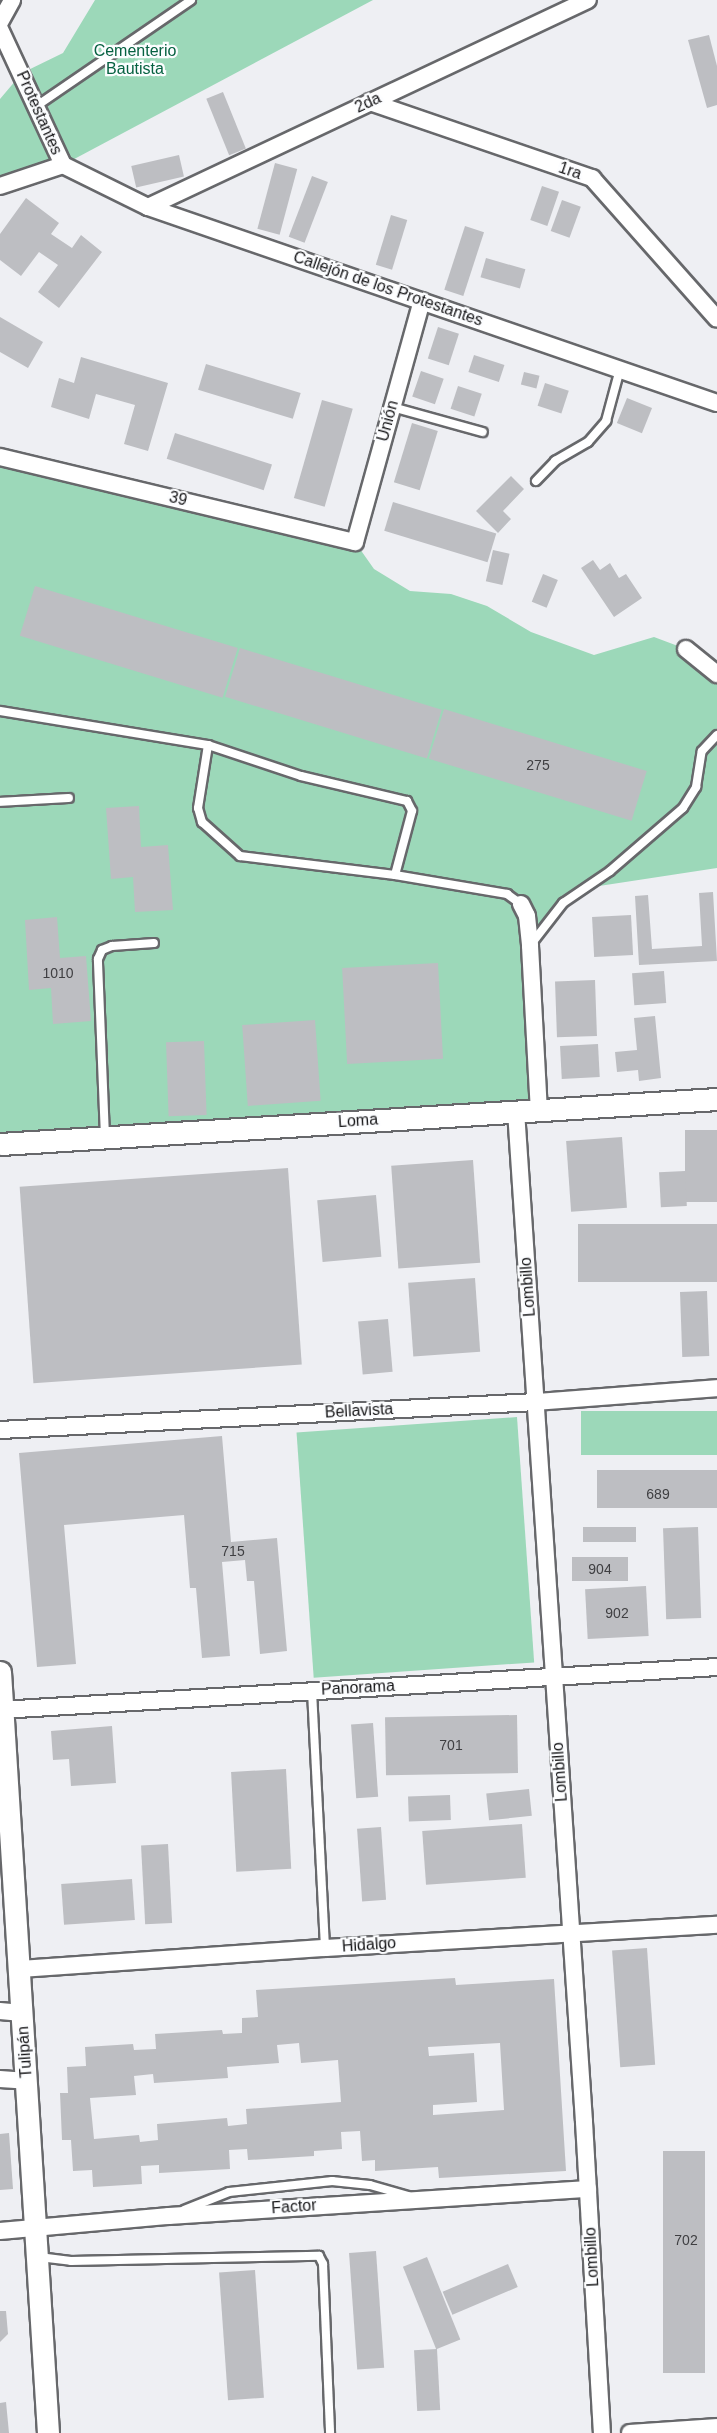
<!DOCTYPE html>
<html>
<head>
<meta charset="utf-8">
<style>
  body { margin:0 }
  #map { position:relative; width:717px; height:2433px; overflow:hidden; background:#eeeff3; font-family:Arial,sans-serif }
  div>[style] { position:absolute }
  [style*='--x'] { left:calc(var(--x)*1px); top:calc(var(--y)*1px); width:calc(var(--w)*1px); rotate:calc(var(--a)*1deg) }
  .green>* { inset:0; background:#9cd8b9; transform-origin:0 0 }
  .building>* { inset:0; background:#bdbec2; transform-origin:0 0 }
  .roads { filter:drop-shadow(2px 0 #67686b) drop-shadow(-2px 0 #67686b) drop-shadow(0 2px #67686b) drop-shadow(0 -2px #67686b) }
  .service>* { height:8px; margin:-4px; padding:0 4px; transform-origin:4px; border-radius:4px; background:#fff }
  .minor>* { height:16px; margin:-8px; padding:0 8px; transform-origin:8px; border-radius:8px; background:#fff }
  .tertiary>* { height:21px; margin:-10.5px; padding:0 10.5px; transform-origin:10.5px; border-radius:10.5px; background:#fff }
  span { translate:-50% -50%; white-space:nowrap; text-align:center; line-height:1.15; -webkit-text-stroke:4.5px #fcfdff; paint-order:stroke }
  .number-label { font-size:14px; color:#3f3f42 }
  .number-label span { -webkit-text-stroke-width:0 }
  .park-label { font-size:16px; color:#066141 }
  .street-label { font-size:16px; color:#151517 }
</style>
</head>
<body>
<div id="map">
  <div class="green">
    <div style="clip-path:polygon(95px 0,373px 0,63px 165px,0 186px,0 99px,22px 73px,63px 53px)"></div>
    <div style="clip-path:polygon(0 457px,355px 542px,374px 569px,410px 591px,451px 594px,487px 606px,531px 632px,594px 655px,654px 637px,686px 649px,717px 683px,717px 868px,586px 888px,563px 903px,530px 946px,539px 1110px,0 1144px)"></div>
    <div style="left:717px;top:1411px;width:44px;height:136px;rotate:90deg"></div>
    <div style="left:517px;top:1417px;width:246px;height:221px;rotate:86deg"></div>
  </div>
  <div class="building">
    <div style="clip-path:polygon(709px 35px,717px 66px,717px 105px,707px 108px,688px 40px)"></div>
    <div style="left:223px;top:92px;width:61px;height:18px;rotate:68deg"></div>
    <div style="left:179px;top:155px;width:22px;height:49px;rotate:77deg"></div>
    <div style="left:275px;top:163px;width:23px;height:68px;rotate:15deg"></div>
    <div style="left:312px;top:176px;width:17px;height:65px;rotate:21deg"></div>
    <div style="left:542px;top:186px;width:18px;height:36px;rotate:19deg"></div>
    <div style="clip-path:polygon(26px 198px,59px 223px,51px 234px,72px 248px,81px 235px,102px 252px,59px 308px,38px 292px,58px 265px,39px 252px,21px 276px,0 260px,0 234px)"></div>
    <div style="left:562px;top:200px;width:20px;height:33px;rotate:20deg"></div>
    <div style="left:391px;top:215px;width:17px;height:52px;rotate:17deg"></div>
    <div style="left:465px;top:226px;width:20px;height:67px;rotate:18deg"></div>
    <div style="left:486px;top:258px;width:41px;height:20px;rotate:16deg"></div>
    <div style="clip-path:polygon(0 317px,43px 342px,28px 368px,0 352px)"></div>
    <div style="left:438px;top:327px;width:22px;height:33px;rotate:18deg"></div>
    <div style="left:474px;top:355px;width:32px;height:18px;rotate:18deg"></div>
    <div style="clip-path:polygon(81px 357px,168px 383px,148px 451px,124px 444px,135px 405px,96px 394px,89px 419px,51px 407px,59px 378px,74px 383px)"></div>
    <div style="left:206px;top:364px;width:99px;height:27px;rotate:17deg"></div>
    <div style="left:421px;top:371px;width:24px;height:27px;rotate:19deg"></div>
    <div style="left:524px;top:372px;width:16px;height:13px;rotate:14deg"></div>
    <div style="left:545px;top:383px;width:25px;height:24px;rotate:18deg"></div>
    <div style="left:458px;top:386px;width:25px;height:24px;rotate:18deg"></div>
    <div style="left:627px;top:398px;width:27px;height:27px;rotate:22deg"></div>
    <div style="left:322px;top:400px;width:32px;height:102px;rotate:16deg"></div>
    <div style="left:412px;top:423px;width:27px;height:62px;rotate:17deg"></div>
    <div style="left:175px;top:433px;width:102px;height:27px;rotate:18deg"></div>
    <div style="clip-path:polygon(511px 476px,524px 489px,503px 511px,511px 519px,498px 533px,476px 511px)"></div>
    <div style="left:393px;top:502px;width:108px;height:30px;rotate:17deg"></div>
    <div style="left:493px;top:550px;width:17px;height:32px;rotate:13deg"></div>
    <div style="clip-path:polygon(593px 560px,600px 570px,610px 563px,619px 578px,626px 574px,642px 598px,614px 617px,581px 568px)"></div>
    <div style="left:543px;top:574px;width:16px;height:30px;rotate:22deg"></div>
    <div style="left:35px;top:586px;width:212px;height:52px;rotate:17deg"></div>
    <div style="left:240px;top:648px;width:211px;height:51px;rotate:17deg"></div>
    <div style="left:444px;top:709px;width:212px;height:52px;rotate:17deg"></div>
    <div style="clip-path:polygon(139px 806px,141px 847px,168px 845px,173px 910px,135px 912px,133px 877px,111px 879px,106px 808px)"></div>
    <div style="clip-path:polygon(713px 892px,717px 961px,639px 965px,635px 896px,648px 895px,652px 949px,702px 946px,699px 893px)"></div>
    <div style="left:631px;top:915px;width:40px;height:39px;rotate:87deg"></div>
    <div style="clip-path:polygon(57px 917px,60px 958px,86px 956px,91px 1021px,53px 1024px,51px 988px,29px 990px,25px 920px)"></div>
    <div style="left:438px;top:963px;width:96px;height:96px;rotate:87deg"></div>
    <div style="left:664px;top:971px;width:32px;height:32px;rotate:86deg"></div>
    <div style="left:595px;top:980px;width:56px;height:40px;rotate:88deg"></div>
    <div style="clip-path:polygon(655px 1016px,661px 1078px,639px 1081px,638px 1070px,617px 1072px,615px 1052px,637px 1050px,634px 1018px)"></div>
    <div style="left:315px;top:1020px;width:81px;height:73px;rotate:86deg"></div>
    <div style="left:204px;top:1041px;width:74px;height:38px;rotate:88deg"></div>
    <div style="left:598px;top:1044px;width:33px;height:38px;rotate:87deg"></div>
    <div style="left:717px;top:1130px;width:72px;height:32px;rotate:90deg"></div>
    <div style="left:622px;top:1137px;width:71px;height:56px;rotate:86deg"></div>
    <div style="left:473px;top:1160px;width:103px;height:82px;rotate:86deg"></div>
    <div style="left:288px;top:1168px;width:197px;height:269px;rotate:86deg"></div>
    <div style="left:685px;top:1171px;width:35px;height:26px;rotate:87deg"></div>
    <div style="left:376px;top:1195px;width:62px;height:59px;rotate:85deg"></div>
    <div style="left:717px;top:1224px;width:58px;height:139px;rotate:90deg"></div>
    <div style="left:475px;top:1278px;width:74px;height:67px;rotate:86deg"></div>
    <div style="left:707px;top:1291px;width:65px;height:27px;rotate:88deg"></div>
    <div style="left:388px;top:1319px;width:53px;height:30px;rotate:85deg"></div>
    <div style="clip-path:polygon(222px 1436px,231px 1542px,277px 1538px,287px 1651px,260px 1654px,254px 1581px,247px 1581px,245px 1560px,222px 1562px,230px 1656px,202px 1658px,196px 1588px,190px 1588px,184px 1515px,64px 1525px,76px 1664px,37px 1667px,19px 1453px)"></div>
    <div style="left:717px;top:1470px;width:38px;height:120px;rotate:90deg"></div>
    <div style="left:636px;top:1527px;width:15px;height:53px;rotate:90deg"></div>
    <div style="left:698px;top:1527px;width:91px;height:35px;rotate:88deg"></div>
    <div style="left:572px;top:1557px;width:56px;height:24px"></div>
    <div style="left:646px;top:1586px;width:50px;height:61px;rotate:87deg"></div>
    <div style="left:517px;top:1715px;width:58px;height:132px;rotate:89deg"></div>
    <div style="left:373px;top:1723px;width:74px;height:22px;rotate:86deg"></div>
    <div style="clip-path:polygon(112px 1726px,116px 1783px,71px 1786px,69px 1759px,53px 1760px,51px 1731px)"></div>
    <div style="left:286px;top:1769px;width:100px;height:55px;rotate:87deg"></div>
    <div style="left:529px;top:1789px;width:27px;height:43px;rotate:84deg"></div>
    <div style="left:450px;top:1795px;width:25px;height:42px;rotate:88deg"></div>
    <div style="left:522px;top:1824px;width:54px;height:100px;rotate:86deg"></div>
    <div style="left:381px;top:1827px;width:73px;height:24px;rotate:86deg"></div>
    <div style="left:168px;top:1844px;width:79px;height:27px;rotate:87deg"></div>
    <div style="left:132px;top:1879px;width:41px;height:71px;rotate:86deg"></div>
    <div style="left:647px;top:1948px;width:117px;height:35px;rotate:86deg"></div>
    <div style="clip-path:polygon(evenodd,455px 1978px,456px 1985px,554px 1979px,566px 2171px,439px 2178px,438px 2167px,375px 2171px,375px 2160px,362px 2161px,360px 2131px,341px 2132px,342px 2149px,314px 2151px,314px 2156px,248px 2160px,247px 2149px,229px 2150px,230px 2169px,159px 2173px,159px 2165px,141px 2166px,142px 2184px,93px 2187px,92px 2170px,73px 2171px,71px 2140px,62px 2140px,60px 2093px,68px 2093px,67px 2067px,86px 2066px,85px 2047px,133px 2044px,134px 2050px,156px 2049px,155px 2034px,222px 2030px,223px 2034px,242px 2033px,242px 2018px,258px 2017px,256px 1990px,455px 1978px,299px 2043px,301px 2063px,338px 2060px,341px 2102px,246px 2109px,247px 2124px,228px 2126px,227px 2118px,157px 2124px,158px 2140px,140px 2142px,139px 2135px,94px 2139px,90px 2098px,136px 2095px,134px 2076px,153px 2074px,154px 2083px,228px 2078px,227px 2067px,279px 2063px,277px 2045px,299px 2043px,455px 1978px,500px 2043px,504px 2110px,433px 2115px,433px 2105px,477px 2102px,474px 2053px,429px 2056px,428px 2047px,500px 2043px)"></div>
    <div style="clip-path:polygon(9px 2133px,13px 2189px,0 2190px,0 2134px)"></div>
    <div style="left:663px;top:2151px;width:42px;height:222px"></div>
    <div style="left:376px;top:2251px;width:117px;height:27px;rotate:86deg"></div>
    <div style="left:427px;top:2257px;width:89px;height:26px;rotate:68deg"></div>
    <div style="left:508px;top:2264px;width:25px;height:71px;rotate:67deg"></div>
    <div style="left:255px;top:2270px;width:128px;height:36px;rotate:86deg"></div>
    <div style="clip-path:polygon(0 2311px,6px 2311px,8px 2334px,0 2342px)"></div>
    <div style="left:437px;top:2349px;width:61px;height:23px;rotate:87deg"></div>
    <div style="clip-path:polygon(6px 2402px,9px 2433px,0 2433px,0 2403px)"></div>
  </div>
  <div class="roads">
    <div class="service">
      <div style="--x:35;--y:107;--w:189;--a:-34.4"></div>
      <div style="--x:392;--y:407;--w:94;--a:15.4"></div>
      <div style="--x:536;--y:481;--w:28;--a:-46"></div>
      <div style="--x:555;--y:461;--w:38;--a:-30"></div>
      <div style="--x:588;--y:442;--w:28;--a:-49"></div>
      <div style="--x:606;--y:421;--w:54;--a:-74.9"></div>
      <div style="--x:0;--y:711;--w:211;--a:9.3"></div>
      <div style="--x:208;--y:745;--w:64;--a:99"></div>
      <div style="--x:198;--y:808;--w:15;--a:74"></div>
      <div style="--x:202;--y:822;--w:51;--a:41.8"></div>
      <div style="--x:240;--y:856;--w:156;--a:7"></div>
      <div style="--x:395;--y:875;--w:114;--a:9.6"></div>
      <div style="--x:507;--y:894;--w:17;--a:36"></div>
      <div style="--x:208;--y:745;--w:98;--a:18.4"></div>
      <div style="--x:301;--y:776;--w:109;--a:13.3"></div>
      <div style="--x:407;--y:801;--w:11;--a:63"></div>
      <div style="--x:412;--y:811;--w:66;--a:104.9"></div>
      <div style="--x:0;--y:802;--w:69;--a:-3.3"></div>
      <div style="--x:532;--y:943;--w:51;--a:-52.2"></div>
      <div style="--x:563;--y:903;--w:57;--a:-34.2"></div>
      <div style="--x:610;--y:871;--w:96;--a:-40.8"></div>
      <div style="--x:683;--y:808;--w:25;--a:-58"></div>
      <div style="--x:696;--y:787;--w:36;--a:-81"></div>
      <div style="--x:702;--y:751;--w:22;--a:-47"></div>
      <div style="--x:105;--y:1137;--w:178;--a:-92.3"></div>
      <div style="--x:98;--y:959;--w:10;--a:-66"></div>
      <div style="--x:102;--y:950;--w:11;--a:-22"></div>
      <div style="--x:112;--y:946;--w:42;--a:-4.1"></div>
      <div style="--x:312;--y:1691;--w:257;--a:87.1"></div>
      <div style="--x:184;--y:2210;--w:48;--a:-21.8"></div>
      <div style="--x:229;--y:2192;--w:104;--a:-6.1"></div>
      <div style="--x:332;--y:2181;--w:38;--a:6"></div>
      <div style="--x:370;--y:2185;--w:40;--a:16"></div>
      <div style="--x:39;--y:2257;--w:32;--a:7"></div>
      <div style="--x:71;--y:2261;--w:248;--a:-1.2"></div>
      <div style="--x:319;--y:2256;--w:9;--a:63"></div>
      <div style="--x:323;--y:2264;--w:169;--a:87.6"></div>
    </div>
    <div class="minor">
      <div style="--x:0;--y:22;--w:25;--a:-61"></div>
      <div style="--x:0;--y:29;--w:150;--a:65.1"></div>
      <div style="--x:370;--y:102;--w:235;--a:18.9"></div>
      <div style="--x:592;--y:178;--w:188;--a:48.4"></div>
      <div style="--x:63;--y:165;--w:95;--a:26.3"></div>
      <div style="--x:148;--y:207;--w:602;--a:19.01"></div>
      <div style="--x:0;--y:186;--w:66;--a:-18.4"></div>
      <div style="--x:148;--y:207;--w:486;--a:-25.2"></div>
      <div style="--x:0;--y:457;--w:365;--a:13.5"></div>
      <div style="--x:355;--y:542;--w:250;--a:-74.5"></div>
      <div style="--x:686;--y:649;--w:40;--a:39"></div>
      <div style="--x:521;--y:904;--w:13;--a:63"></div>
      <div style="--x:527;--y:916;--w:30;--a:84"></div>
      <div style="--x:530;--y:946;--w:164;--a:86.9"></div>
      <div style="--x:516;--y:1111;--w:1013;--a:86.15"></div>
      <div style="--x:584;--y:2122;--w:312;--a:86.7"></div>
      <div style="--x:0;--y:1430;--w:537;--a:-2.99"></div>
      <div style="--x:536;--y:1402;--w:182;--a:-4.4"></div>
      <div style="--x:0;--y:1710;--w:718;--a:-3.43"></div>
      <div style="--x:21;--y:1969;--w:305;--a:-4"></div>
      <div style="--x:325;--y:1948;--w:393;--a:-3.4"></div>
      <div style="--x:0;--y:2011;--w:22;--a:5"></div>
      <div style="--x:0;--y:2079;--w:27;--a:4"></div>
      <div style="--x:0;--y:2231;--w:170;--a:-5.1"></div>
      <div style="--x:169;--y:2216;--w:420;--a:-3.7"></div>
      <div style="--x:630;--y:2433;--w:87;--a:-3.9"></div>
    </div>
    <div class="tertiary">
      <div style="--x:0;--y:1144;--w:718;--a:-3.59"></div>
      <div style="--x:0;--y:1672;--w:763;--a:86.39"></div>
    </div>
  </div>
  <div class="number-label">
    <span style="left:538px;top:765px">275</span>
    <span style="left:58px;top:973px">1010</span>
    <span style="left:658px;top:1494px">689</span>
    <span style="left:233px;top:1551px">715</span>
    <span style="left:600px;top:1569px">904</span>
    <span style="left:617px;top:1613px">902</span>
    <span style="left:451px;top:1745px">701</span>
    <span style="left:686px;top:2240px">702</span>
  </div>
  <div class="park-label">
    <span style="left:135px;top:60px">Cementerio<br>Bautista</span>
  </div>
  <div class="street-label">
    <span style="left:368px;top:103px;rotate:-25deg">2da</span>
    <span style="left:39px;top:113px;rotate:66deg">Protestantes</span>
    <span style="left:570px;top:171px;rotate:19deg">1ra</span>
    <span style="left:388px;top:289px;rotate:19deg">Callejón de los Protestantes</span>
    <span style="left:388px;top:421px;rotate:-75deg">Unión</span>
    <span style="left:178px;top:499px;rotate:13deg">39</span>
    <span style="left:358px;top:1121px;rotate:-4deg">Loma</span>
    <span style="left:528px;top:1287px;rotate:-94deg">Lombillo</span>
    <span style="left:359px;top:1411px;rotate:-3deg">Bellavista</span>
    <span style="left:358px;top:1688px;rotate:-3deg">Panorama</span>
    <span style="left:560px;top:1772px;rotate:-94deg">Lombillo</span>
    <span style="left:369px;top:1945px;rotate:-4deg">Hidalgo</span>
    <span style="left:25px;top:2052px;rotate:-94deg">Tulipán</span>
    <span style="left:294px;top:2207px;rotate:-4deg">Factor</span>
    <span style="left:592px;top:2257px;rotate:-93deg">Lombillo</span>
  </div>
</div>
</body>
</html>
